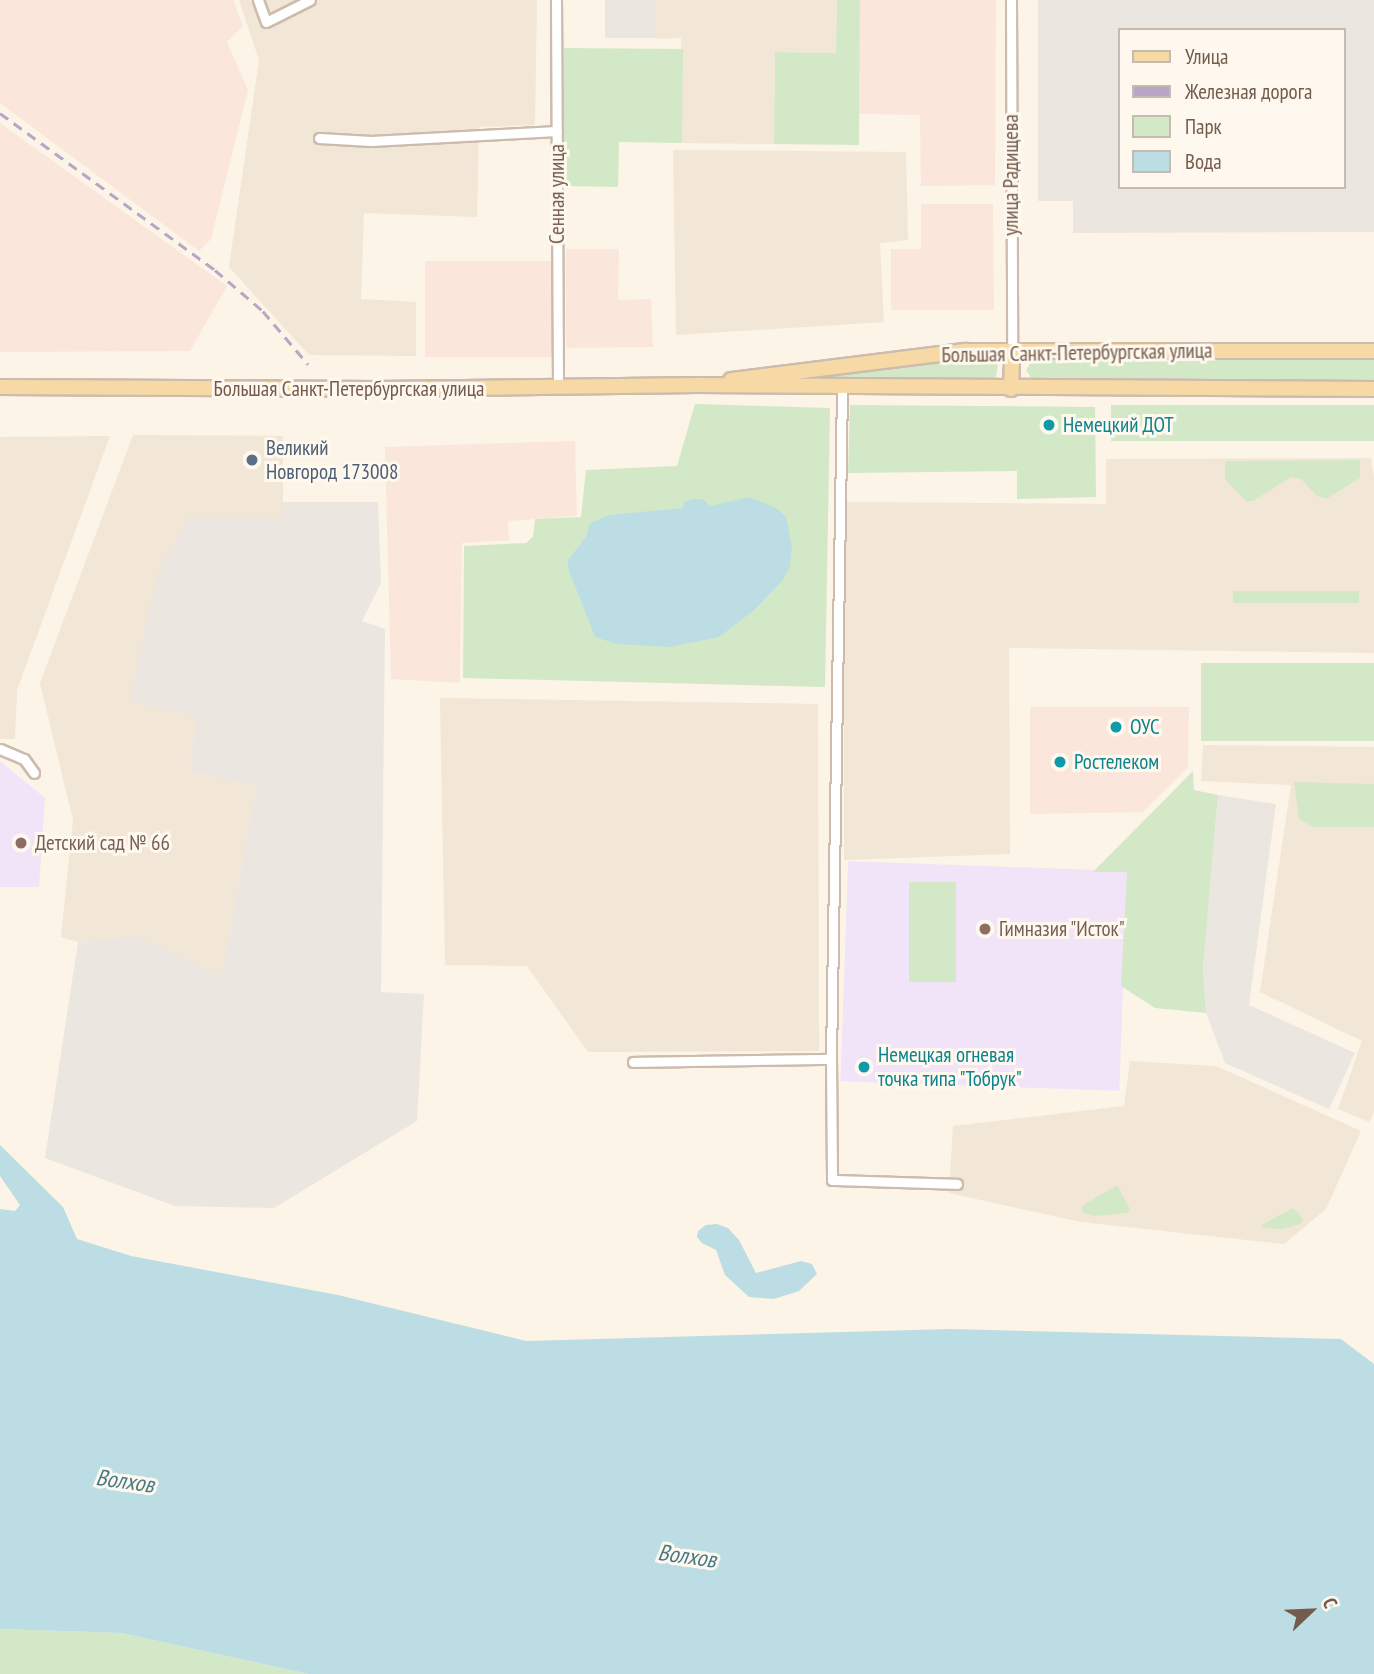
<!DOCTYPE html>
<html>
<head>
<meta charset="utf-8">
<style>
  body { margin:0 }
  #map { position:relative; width:1374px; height:1674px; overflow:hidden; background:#fbf4e7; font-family:"PT Sans Narrow",sans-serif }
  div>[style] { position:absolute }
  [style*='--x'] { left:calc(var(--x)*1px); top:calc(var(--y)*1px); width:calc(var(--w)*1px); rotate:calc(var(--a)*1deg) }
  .residential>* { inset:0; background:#f2e6d6 }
  .commercial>* { inset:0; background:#fbe6dc; transform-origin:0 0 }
  .industrial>* { inset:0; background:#ece6e1; transform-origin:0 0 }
  .education>* { inset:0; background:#f1e4f8; transform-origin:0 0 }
  .green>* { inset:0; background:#d3e8c6; transform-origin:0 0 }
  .water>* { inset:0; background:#bddde4 }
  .roads { filter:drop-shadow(2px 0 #cdbcae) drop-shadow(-2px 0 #cdbcae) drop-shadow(0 2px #cdbcae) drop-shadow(0 -2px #cdbcae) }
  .minor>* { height:9px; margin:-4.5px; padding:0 4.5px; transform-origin:4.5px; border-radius:4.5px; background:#fff }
  .primary>* { height:14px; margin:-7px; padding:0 7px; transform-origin:7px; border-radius:7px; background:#f6d9a4 }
  .rail>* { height:2.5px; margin-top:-1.25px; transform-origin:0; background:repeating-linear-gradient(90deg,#b7a6c5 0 10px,transparent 0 17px) }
  .dots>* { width:19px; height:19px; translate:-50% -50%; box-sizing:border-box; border:4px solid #fef8ee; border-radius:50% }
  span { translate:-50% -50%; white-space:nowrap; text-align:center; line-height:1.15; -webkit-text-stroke:6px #fef8ee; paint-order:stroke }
  .street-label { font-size:21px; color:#745c4d }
  .culture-label { font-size:21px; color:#0d838f }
  .left { translate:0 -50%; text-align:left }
  .service-label { font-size:21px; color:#4e5e75 }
  .education-label { font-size:21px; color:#785e54 }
  .water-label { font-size:23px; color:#477a85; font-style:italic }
  .legend { position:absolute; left:1118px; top:28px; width:228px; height:161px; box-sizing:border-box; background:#fef8ee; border:2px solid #c7baae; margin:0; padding:9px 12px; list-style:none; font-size:21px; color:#745c4d }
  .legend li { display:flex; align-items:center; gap:14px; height:35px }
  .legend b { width:35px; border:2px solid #c7baae }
  .north { position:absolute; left:1276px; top:1576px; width:70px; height:70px; -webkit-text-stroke:5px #fef8ee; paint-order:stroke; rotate:67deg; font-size:19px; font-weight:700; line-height:28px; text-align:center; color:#745c4d }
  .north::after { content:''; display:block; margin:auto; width:24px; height:32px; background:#745c4d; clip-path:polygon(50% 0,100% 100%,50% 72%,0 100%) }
</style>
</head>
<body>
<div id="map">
  <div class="residential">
    <div style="clip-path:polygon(239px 0,537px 0,535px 125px,479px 127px,477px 217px,364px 213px,361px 299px,416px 302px,416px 356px,309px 355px,229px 267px,259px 60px)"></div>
    <div style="clip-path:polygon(656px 0,837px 0,836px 53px,775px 52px,774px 144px,682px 143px,681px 38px,656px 39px)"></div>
    <div style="clip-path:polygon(673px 150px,906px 152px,908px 240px,880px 243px,884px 322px,676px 335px)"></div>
    <div style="clip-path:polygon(133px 435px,283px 436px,283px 518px,130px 701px,197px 716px,189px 772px,256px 786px,222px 977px,136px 936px,78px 942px,61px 937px,73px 820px,40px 683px)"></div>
    <div style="clip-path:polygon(110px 436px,17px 690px,15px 739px,0 739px,0 437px)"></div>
    <div style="clip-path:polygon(1371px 458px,1374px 477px,1374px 653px,1009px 648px,1010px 854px,844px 860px,844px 502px,1106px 504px,1106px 459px)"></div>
    <div style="clip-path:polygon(440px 698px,818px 704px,819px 1051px,588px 1052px,527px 966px,445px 965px)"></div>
    <div style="clip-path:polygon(1203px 745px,1374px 747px,1374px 1112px,1369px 1122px,1338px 1109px,1362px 1041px,1260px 992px,1291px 785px,1201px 781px)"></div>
    <div style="clip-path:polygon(1130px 1061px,1216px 1066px,1361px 1131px,1326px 1209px,1284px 1244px,1081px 1222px,949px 1193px,953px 1126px,1124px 1106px)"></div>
  </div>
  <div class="commercial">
    <div style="clip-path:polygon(0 0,233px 0,243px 26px,227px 42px,248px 90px,211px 239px,199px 251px,0 103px)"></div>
    <div style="clip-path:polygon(860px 0,996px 0,995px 185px,921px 186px,920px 115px,859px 114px)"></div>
    <div style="clip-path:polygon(0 123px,227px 286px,190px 351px,0 352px)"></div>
    <div style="clip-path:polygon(921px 204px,993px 204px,994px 310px,891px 310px,891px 249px,921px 249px)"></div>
    <div style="clip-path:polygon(566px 249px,619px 249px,618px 300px,651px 299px,653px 347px,566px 348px)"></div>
    <div style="left:425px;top:261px;width:129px;height:96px"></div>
    <div style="clip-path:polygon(575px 441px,577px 516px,508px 521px,509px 540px,462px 543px,460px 683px,391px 679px,385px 447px)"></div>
    <div style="clip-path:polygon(1030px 707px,1189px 707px,1188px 767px,1143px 812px,1030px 814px)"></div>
  </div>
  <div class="industrial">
    <div style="left:605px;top:0;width:51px;height:38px"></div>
    <div style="clip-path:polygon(evenodd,1038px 0,1374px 0,1374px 232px,1073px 233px,1073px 201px,1038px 201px,1038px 0,1120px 30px,1344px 30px,1344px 187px,1120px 187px,1120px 30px)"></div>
    <div style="clip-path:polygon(283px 502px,378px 502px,381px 583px,362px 621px,385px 629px,381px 992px,424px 994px,417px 1121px,274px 1208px,175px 1206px,45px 1158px,78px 942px,136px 936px,222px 976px,256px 786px,189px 772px,197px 716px,130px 702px,157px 574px,189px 517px,282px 518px)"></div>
    <div style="clip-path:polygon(1218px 795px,1276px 804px,1249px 1005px,1355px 1053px,1329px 1109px,1225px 1063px,1206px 1013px,1203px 968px)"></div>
  </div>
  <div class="education">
    <div style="clip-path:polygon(0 761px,45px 798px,39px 887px,0 887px)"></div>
    <div style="left:1127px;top:871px;width:220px;height:279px;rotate:92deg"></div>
  </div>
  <div class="green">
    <div style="clip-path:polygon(837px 0,860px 0,859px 145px,774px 144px,775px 52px,836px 53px)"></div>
    <div style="clip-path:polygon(564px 48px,683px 49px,682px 143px,619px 142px,618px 187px,563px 186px)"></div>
    <div style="clip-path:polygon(1036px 355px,1374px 358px,1374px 385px,1036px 385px,1026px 370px)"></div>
    <div style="clip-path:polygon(989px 358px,998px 365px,995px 381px,774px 381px,956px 359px)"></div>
    <div style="clip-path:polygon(695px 404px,830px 408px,825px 687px,463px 678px,464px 546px,526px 543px,533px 537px,535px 519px,581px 517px,586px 470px,677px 466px)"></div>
    <div style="clip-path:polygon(850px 405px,1095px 407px,1096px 497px,1017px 499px,1017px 471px,848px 473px)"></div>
    <div style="left:1111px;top:405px;width:263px;height:36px"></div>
    <div style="clip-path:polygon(1360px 460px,1360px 478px,1326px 499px,1317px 496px,1301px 479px,1291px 477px,1253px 501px,1246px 501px,1225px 479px,1225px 461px)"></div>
    <div style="left:1359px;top:591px;width:12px;height:126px;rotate:90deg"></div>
    <div style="left:1201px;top:663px;width:173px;height:78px"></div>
    <div style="clip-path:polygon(1193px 771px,1194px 790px,1218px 795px,1203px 968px,1206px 1013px,1155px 1008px,1121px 986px,1127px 872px,1093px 872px)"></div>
    <div style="clip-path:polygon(1294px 782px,1374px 784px,1374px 827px,1314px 827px,1299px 819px)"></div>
    <div style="left:909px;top:882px;width:47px;height:100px"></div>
    <div style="clip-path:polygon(1117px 1185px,1130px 1209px,1127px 1213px,1094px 1216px,1082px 1212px,1082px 1206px)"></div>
    <div style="clip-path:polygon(1293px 1208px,1303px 1219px,1301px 1224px,1282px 1229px,1262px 1228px,1262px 1225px)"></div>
    <div style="clip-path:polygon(0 1629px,121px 1633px,309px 1674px,0 1674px)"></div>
  </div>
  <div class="water">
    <div style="clip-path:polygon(749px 497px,776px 508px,786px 517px,792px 548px,790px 567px,783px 580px,753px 611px,719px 637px,670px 647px,617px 644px,595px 637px,568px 568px,568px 560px,586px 537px,590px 523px,609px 515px,683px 508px,684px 502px,693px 499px,703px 499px,710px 506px)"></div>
    <div style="clip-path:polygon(0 1145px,63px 1207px,77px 1239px,131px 1256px,338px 1295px,526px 1341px,950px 1329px,1341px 1339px,1374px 1364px,1374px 1674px,309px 1674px,121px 1633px,0 1629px,0 1209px,15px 1211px,20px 1205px,0 1176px)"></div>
    <div style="clip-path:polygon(717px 1224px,728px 1228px,739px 1240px,756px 1273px,801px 1261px,812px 1264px,817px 1274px,799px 1291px,774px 1299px,749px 1297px,725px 1275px,716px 1250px,702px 1243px,697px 1237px,698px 1231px,706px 1225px)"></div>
  </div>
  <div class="roads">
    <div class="minor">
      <div style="--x:258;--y:0;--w:23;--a:70"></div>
      <div style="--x:266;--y:22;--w:49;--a:-26.6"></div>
      <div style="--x:556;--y:0;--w:388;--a:89.7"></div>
      <div style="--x:1011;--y:0;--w:351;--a:89.8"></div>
      <div style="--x:319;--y:138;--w:52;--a:3.3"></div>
      <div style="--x:371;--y:141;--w:186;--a:-3.1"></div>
      <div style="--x:0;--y:749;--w:26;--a:23"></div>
      <div style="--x:24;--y:759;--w:17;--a:54"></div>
      <div style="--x:831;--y:1059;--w:121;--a:89.5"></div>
      <div style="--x:832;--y:1180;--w:125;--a:1.8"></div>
      <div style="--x:633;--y:1062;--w:198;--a:-0.9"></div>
      <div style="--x:831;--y:1059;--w:671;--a:-89.06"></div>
    </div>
    <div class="primary">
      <div style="--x:731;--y:380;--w:236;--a:-7.1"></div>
      <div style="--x:965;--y:351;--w:409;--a:0"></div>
      <div style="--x:0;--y:387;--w:377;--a:0.3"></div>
      <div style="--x:377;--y:389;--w:321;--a:-0.7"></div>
      <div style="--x:698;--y:385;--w:676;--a:0.34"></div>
      <div style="--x:1011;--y:389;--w:38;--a:-88"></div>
    </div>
  </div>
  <div class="rail">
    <div style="--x:0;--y:113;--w:266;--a:36.1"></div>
    <div style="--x:215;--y:270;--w:63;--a:40.5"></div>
    <div style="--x:263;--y:311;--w:70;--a:49.7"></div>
  </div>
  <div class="dots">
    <div style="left:1049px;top:425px;background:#0f9aa8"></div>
    <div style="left:252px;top:460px;background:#5c6f8a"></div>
    <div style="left:1116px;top:727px;background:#0f9aa8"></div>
    <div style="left:1060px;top:762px;background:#0f9aa8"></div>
    <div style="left:21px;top:843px;background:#8d6e63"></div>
    <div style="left:985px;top:929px;background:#8d6e63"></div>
    <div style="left:864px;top:1067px;background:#0f9aa8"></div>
  </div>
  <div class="street-label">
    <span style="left:1011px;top:175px;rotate:-90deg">улица Радищева</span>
    <span style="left:557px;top:194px;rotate:-90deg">Сенная улица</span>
    <span style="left:1077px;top:353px;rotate:-1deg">Большая Санкт-Петербургская улица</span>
    <span style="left:349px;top:389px">Большая Санкт-Петербургская улица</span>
  </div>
  <div class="culture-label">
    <span class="left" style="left:1063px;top:425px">Немецкий ДОТ</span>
    <span class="left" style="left:1130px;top:727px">ОУС</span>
    <span class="left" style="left:1074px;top:762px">Ростелеком</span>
    <span class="left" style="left:878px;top:1067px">Немецкая огневая<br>точка типа "Тобрук"</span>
  </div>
  <div class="service-label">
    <span class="left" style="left:266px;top:460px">Великий<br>Новгород 173008</span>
  </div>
  <div class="education-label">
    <span class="left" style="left:35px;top:843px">Детский сад № 66</span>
    <span class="left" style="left:999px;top:929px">Гимназия "Исток"</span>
  </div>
  <div class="water-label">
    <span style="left:125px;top:1481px;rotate:8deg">Волхов</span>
    <span style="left:687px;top:1556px;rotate:8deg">Волхов</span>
  </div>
  <ul class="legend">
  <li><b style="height:9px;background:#f6d9a4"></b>Улица</li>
  <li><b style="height:9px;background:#b7a6c5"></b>Железная дорога</li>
  <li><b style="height:19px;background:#d3e8c6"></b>Парк</li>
  <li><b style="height:19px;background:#bddde4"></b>Вода</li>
  </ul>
  <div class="north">С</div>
</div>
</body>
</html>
